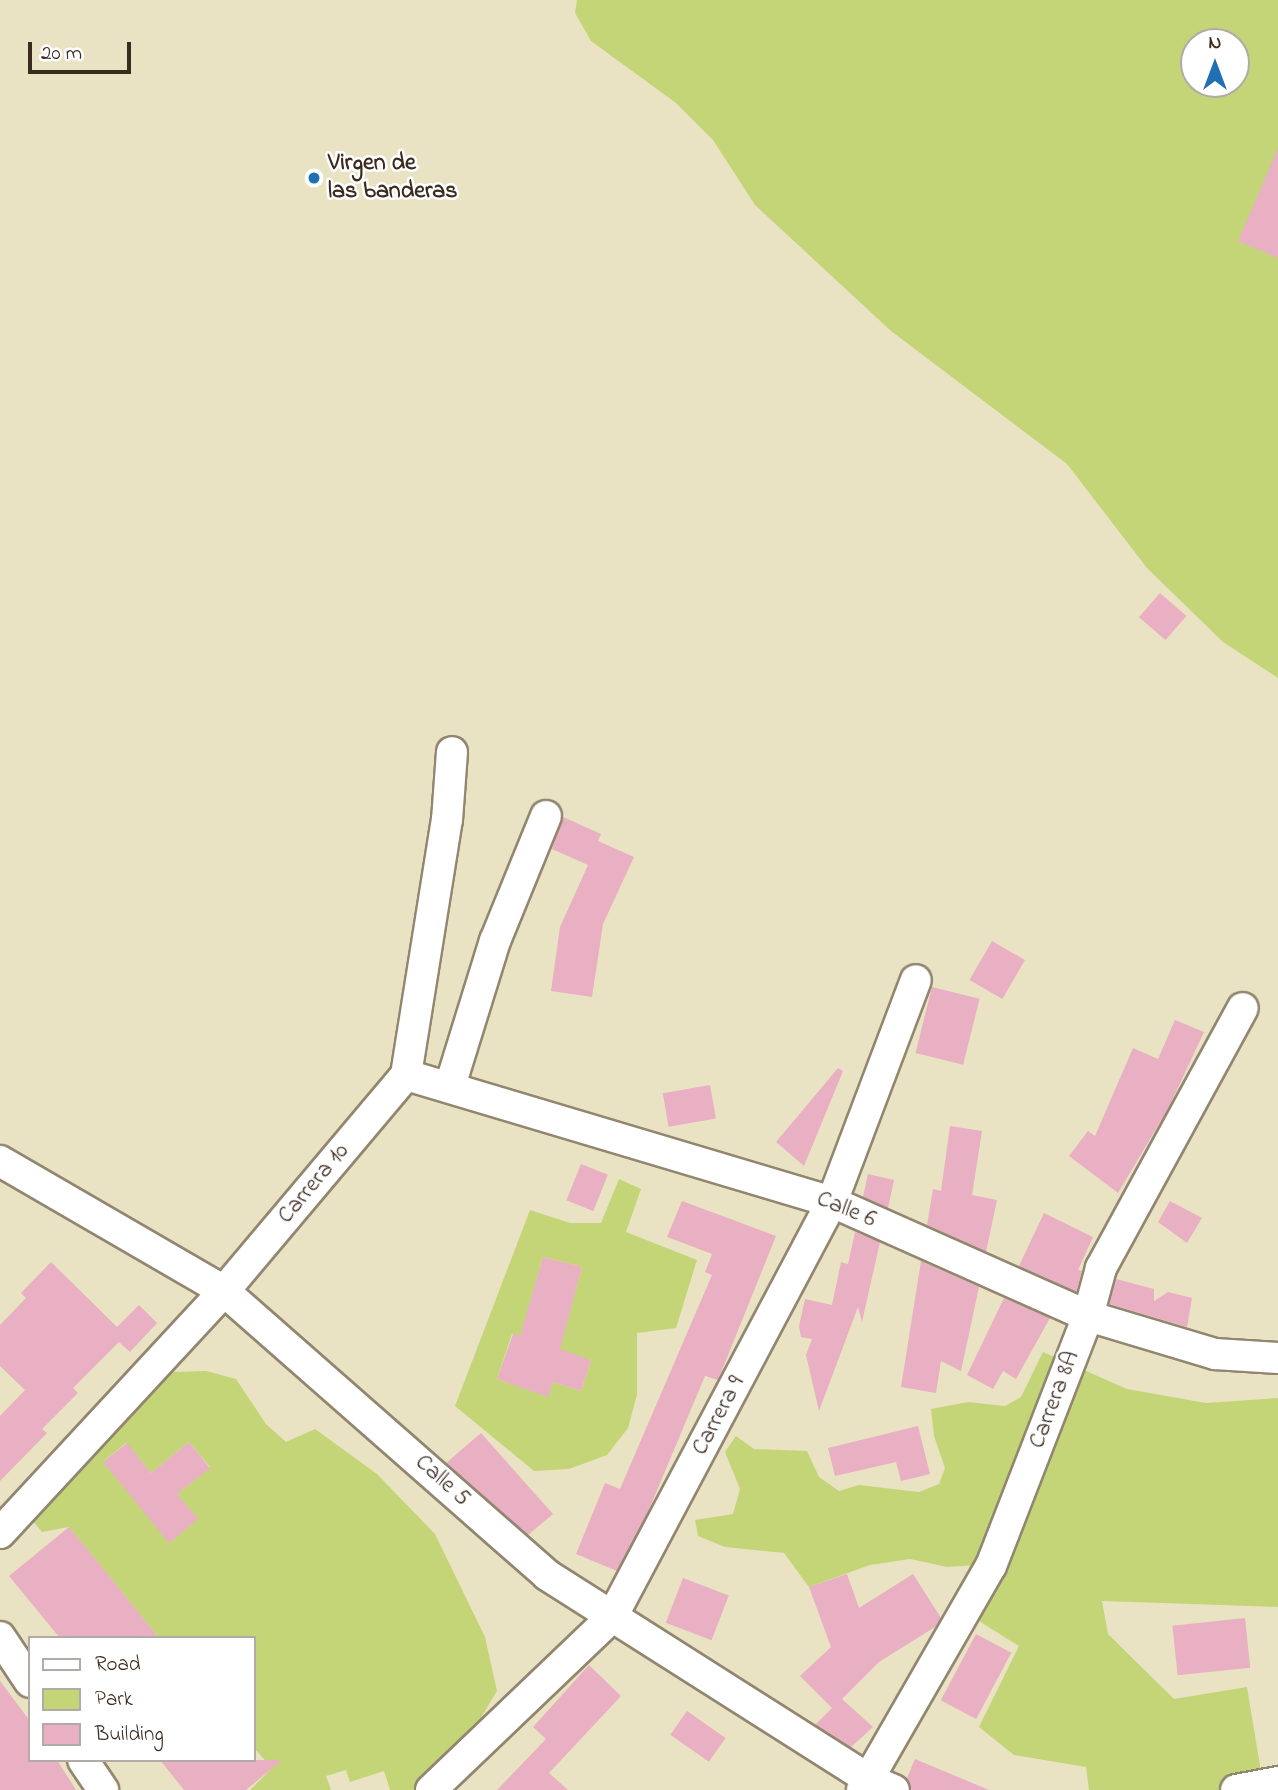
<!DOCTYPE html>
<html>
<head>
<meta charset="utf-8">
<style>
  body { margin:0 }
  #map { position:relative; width:1278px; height:1790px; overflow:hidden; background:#e9e3c3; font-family:"Indie Flower",sans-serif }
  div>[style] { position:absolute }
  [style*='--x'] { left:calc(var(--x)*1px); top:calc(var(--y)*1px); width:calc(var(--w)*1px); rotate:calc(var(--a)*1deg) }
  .green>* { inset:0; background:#c4d578 }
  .building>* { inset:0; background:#e9afc2; transform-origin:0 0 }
  .roads { filter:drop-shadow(2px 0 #928670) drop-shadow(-2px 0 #928670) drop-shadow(0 2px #928670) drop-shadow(0 -2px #928670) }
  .street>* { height:30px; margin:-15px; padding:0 15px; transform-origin:15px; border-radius:15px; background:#fff }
  .dots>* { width:19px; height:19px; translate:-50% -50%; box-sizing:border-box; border:4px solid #fff; border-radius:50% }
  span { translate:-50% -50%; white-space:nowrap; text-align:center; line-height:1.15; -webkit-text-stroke:5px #fff; paint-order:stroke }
  .poi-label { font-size:24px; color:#3b2a1e; font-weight:700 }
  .left { translate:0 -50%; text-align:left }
  .street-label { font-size:24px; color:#3b2a1e }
  .legend { position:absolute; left:28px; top:1636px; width:228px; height:126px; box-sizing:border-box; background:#fff; border:2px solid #b1aaa5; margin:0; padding:9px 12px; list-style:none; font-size:21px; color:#3b2a1e }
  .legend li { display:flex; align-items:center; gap:14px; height:35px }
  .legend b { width:35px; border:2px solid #b1aaa5 }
  .north { position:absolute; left:1180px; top:28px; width:70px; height:70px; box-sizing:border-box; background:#fff; border:2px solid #b1aaa5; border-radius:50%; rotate:0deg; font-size:19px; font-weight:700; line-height:28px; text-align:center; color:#3b2a1e }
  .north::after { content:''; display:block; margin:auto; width:24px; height:32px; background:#1f6fb2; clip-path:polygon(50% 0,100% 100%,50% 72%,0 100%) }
  .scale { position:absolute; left:28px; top:42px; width:103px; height:32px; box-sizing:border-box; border:4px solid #3b2a1e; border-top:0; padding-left:9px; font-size:21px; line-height:24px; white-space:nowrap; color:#3b2a1e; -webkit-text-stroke:5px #fff; paint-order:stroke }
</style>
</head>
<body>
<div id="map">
  <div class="green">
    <div style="clip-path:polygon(evenodd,577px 0,1278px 0,1278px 678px,1223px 642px,1147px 568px,1067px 464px,891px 331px,755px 205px,713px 140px,676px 103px,591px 41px,575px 13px,577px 0,1194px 42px,1236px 42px,1236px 84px,1194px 84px,1194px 42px)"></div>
    <div style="clip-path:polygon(evenodd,619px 1179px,641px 1189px,626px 1232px,697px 1260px,676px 1328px,637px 1333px,637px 1395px,628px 1428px,607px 1455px,569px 1469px,534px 1471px,455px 1406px,530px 1210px,570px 1223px,601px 1223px,619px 1179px,543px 1257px,582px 1267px,568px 1317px,529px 1306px,543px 1257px,619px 1179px,512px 1334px,591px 1360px,581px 1391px,553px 1382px,547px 1396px,497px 1379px,512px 1334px)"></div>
    <div style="clip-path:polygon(1043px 1352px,1127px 1389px,1206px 1403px,1278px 1398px,1278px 1607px,1102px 1601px,1108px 1634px,1174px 1699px,1247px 1687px,1264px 1790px,1089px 1790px,1086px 1767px,1014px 1755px,979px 1727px,1019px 1646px,979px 1621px,1000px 1585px,978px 1565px,947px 1567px,910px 1559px,870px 1565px,809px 1587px,784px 1553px,725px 1547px,698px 1536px,695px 1520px,733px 1514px,740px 1489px,725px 1452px,736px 1436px,754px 1449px,807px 1451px,819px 1477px,839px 1491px,859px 1485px,919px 1492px,939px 1484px,945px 1468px,934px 1436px,931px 1409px,968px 1402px,1005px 1406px,1021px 1397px)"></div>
    <div style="clip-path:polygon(evenodd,206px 1371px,236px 1379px,266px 1424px,286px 1442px,315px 1429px,377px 1474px,435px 1534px,485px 1637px,497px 1691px,473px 1731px,418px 1790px,390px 1790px,384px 1771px,350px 1782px,346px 1770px,326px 1776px,331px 1790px,250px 1790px,272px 1768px,254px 1748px,254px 1638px,159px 1638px,69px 1527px,42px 1532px,28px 1515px,172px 1372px,206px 1371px,189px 1442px,210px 1467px,177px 1494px,197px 1519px,103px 1462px,126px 1443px,151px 1473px,189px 1442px)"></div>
  </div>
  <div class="building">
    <div style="clip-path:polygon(1278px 148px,1278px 258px,1238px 241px)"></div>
    <div style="left:1160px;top:593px;width:35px;height:32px;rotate:41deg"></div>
    <div style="clip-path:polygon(563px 817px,601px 834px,598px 841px,634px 857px,603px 924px,592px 997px,551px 991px,560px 927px,588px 865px,552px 849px)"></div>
    <div style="left:992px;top:941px;width:38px;height:45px;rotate:30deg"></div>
    <div style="left:932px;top:987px;width:49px;height:68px;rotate:14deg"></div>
    <div style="clip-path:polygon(1175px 1020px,1204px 1032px,1169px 1107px,1118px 1193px,1069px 1156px,1088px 1131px,1095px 1136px,1133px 1048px,1158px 1059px)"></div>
    <div style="clip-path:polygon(838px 1068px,843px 1071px,804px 1166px,776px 1142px)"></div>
    <div style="left:710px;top:1085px;width:34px;height:48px;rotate:80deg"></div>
    <div style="clip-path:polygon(950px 1126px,982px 1131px,972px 1195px,997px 1200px,986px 1252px,927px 1225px,933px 1189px,941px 1191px)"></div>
    <div style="left:581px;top:1164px;width:29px;height:39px;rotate:22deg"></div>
    <div style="clip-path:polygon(868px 1174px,894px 1180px,888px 1208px,863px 1197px)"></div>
    <div style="clip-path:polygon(682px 1201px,776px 1236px,718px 1380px,705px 1376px,647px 1514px,617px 1571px,576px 1554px,605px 1483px,620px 1489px,712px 1275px,705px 1272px,712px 1254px,667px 1237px)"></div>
    <div style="clip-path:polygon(1170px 1201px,1202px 1218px,1187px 1243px,1158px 1222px)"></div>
    <div style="clip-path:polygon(1044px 1213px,1093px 1237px,1078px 1270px,1082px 1271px,1076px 1292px,1019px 1266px)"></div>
    <div style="clip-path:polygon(855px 1232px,880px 1242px,862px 1322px,858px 1307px,819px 1411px,806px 1355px,812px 1339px,801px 1337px,799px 1326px,805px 1299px,832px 1305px,841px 1262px,848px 1264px)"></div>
    <div style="clip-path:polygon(543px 1257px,582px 1267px,560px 1349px,591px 1360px,581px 1391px,553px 1382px,548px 1397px,497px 1379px,513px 1334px,520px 1336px)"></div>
    <div style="clip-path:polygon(921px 1261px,979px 1287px,961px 1371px,941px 1361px,936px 1393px,901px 1387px)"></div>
    <div style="clip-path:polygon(51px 1262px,117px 1327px,139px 1305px,157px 1323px,130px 1352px,119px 1342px,73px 1388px,78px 1393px,42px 1429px,47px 1433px,0 1481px,0 1416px,25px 1390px,0 1366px,0 1325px,26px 1298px,21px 1293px)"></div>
    <div style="clip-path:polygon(1116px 1279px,1154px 1289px,1154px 1301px,1168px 1292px,1192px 1298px,1187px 1327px,1109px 1304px)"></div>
    <div style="clip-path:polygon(1004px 1298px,1050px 1318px,1016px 1379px,1003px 1371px,993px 1389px,967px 1375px)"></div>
    <div style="clip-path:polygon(918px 1426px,930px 1474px,901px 1481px,896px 1462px,835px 1476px,828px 1448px)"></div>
    <div style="clip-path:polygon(481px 1433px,553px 1514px,528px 1535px,446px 1463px)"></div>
    <div style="clip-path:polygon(189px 1442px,210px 1468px,177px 1494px,198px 1519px,169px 1543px,103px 1462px,127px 1443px,151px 1473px)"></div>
    <div style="clip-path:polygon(69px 1527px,105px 1571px,159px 1638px,60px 1638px,9px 1576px)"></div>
    <div style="clip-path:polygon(847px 1574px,859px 1608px,913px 1574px,941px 1618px,935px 1627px,879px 1662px,842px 1699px,873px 1727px,851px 1747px,815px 1725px,832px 1708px,800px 1676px,831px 1647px,809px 1587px)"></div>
    <div style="left:683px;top:1578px;width:49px;height:48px;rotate:21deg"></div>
    <div style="left:1245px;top:1618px;width:50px;height:73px;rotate:84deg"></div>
    <div style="left:976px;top:1634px;width:40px;height:75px;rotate:28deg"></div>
    <div style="clip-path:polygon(589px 1665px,621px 1696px,549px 1773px,568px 1790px,497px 1790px,546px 1739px,533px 1727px)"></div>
    <div style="clip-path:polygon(0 1681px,30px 1721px,30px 1760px,57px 1760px,76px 1790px,0 1790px)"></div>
    <div style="left:687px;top:1711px;width:47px;height:29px;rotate:35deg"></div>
    <div style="clip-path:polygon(915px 1759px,989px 1790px,911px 1790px,907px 1778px)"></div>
    <div style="clip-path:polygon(160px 1760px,282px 1760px,246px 1790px,184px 1790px)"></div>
  </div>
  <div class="roads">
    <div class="street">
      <div style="--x:406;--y:1075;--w:445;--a:16.6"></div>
      <div style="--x:832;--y:1202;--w:280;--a:24"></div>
      <div style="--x:1088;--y:1316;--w:133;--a:16.7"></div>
      <div style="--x:1215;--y:1354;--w:63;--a:3.6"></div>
      <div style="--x:450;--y:1086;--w:152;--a:-72.8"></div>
      <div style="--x:495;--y:941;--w:135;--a:-67.8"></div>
      <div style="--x:0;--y:1161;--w:259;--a:30.1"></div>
      <div style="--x:224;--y:1291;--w:430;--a:41.3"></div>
      <div style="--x:547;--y:1575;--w:380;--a:32.4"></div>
      <div style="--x:868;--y:1779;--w:28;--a:23"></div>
      <div style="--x:0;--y:1533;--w:330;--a:-47.2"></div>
      <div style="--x:224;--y:1291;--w:282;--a:-49.9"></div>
      <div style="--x:406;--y:1075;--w:258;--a:-80.9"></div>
      <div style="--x:447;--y:820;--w:68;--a:-85.8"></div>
      <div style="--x:0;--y:1637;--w:54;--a:56.3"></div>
      <div style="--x:83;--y:1760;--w:36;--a:56"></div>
      <div style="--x:431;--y:1790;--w:250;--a:-43.7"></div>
      <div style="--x:612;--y:1617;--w:470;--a:-62.1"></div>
      <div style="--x:832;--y:1202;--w:237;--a:-69.3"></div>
      <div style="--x:862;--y:1790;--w:258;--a:-60.1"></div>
      <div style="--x:991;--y:1566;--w:268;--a:-68.8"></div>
      <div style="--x:1088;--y:1316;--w:50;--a:-74.8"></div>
      <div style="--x:1101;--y:1268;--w:296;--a:-61.4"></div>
      <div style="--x:1236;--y:1790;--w:43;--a:-10.8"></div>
    </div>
  </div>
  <div class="dots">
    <div style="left:314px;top:178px;background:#1f6fb2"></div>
  </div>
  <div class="poi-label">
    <span class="left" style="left:328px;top:178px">Virgen de<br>las banderas</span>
  </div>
  <div class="street-label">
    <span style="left:314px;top:1184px;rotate:-50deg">Carrera 10</span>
    <span style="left:846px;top:1210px;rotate:22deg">Calle 6</span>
    <span style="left:1055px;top:1400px;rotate:-69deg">Carrera 8A</span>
    <span style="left:719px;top:1416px;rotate:-62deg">Carrera 9</span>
    <span style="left:442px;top:1481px;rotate:42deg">Calle 5</span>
  </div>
  <ul class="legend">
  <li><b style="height:9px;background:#fff"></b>Road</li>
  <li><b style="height:19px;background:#c4d578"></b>Park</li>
  <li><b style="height:19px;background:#e9afc2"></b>Building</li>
  </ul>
  <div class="north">N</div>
  <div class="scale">20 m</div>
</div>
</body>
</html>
